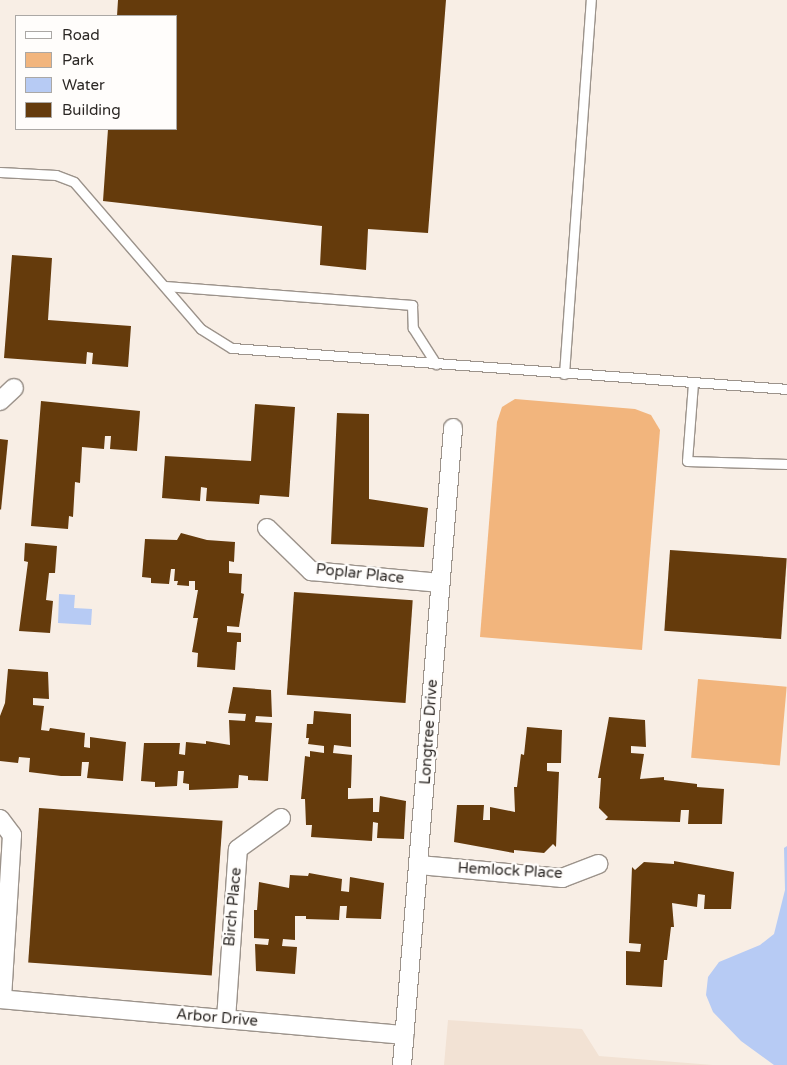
<!DOCTYPE html>
<html>
<head>
<meta charset="utf-8">
<style>
  body { margin:0 }
  #map { position:relative; width:787px; height:1065px; overflow:hidden; background:#f8eee5; font-family:"Varela Round",sans-serif }
  div>[style] { position:absolute }
  [style*='--x'] { left:calc(var(--x)*1px); top:calc(var(--y)*1px); width:calc(var(--w)*1px); rotate:calc(var(--a)*1deg) }
  .built>* { inset:0; background:#f2e2d4 }
  .green>* { inset:0; background:#f2b57d; transform-origin:0 0 }
  .water>* { inset:0; background:#b7cbf4 }
  .building>* { inset:0; background:#653b0c; transform-origin:0 0 }
  .roads { filter:drop-shadow(1px 0 #9c938b) drop-shadow(-1px 0 #9c938b) drop-shadow(0 1px #9c938b) drop-shadow(0 -1px #9c938b) }
  .service>* { height:9px; margin:-4.5px; padding:0 4.5px; transform-origin:4.5px; border-radius:4.5px; background:#fff }
  .minor>* { height:18px; margin:-9px; padding:0 9px; transform-origin:9px; border-radius:9px; background:#fff }
  span { translate:-50% -50%; white-space:nowrap; text-align:center; line-height:1.15; -webkit-text-stroke:5px #fffdfb; paint-order:stroke }
  .street-label { font-size:15px; color:#2c2825 }
  .legend { position:absolute; left:15px; top:15px; width:162px; height:115px; box-sizing:border-box; background:#fffdfb; border:1px solid #aba8a5; margin:0; padding:6px 9px; list-style:none; font-size:15px; color:#2c2825 }
  .legend li { display:flex; align-items:center; gap:10px; height:25px }
  .legend b { width:25px; border:1px solid #aba8a5 }
</style>
</head>
<body>
<div id="map">
  <div class="built">
    <div style="clip-path:polygon(448px 1020px,582px 1029px,599px 1056px,713px 1065px,444px 1065px)"></div>
  </div>
  <div class="green">
    <div style="clip-path:polygon(515px 399px,635px 409px,651px 415px,660px 430px,642px 650px,480px 637px,497px 422px,502px 407px)"></div>
    <div style="left:698px;top:679px;width:89px;height:79px;rotate:5deg"></div>
  </div>
  <div class="water">
    <div style="clip-path:polygon(59px 594px,75px 595px,74px 608px,92px 609px,91px 625px,58px 623px)"></div>
    <div style="clip-path:polygon(787px 846px,787px 1065px,774px 1065px,741px 1041px,713px 1012px,706px 995px,708px 977px,719px 962px,760px 945px,774px 934px,785px 890px,784px 848px)"></div>
  </div>
  <div class="building">
    <div style="clip-path:polygon(118px 0,446px 0,428px 233px,368px 229px,366px 270px,320px 265px,322px 226px,103px 201px,108px 129px,176px 129px,176px 16px,117px 16px)"></div>
    <div style="clip-path:polygon(12px 255px,52px 258px,48px 320px,131px 326px,128px 367px,92px 364px,93px 353px,87px 352px,86px 364px,4px 358px)"></div>
    <div style="clip-path:polygon(41px 401px,140px 411px,137px 451px,110px 449px,111px 436px,105px 436px,104px 449px,82px 447px,80px 483px,75px 482px,73px 517px,69px 516px,68px 529px,31px 526px)"></div>
    <div style="clip-path:polygon(255px 404px,295px 407px,289px 497px,260px 495px,259px 504px,206px 501px,207px 488px,201px 487px,200px 501px,162px 498px,165px 456px,251px 461px)"></div>
    <div style="clip-path:polygon(337px 413px,369px 414px,369px 499px,428px 508px,424px 547px,331px 544px)"></div>
    <div style="clip-path:polygon(0 439px,8px 440px,1px 510px,0 509px)"></div>
    <div style="clip-path:polygon(181px 533px,207px 540px,235px 542px,234px 562px,229px 561px,229px 573px,242px 574px,241px 593px,244px 594px,239px 627px,227px 626px,227px 632px,241px 633px,241px 642px,237px 642px,235px 670px,197px 667px,198px 653px,192px 652px,198px 618px,193px 618px,198px 590px,195px 590px,195px 581px,189px 581px,189px 586px,177px 585px,178px 581px,174px 581px,175px 569px,171px 569px,169px 584px,151px 583px,151px 578px,142px 577px,145px 539px,177px 540px)"></div>
    <div style="clip-path:polygon(25px 543px,57px 546px,55px 573px,49px 573px,46px 600px,53px 601px,50px 633px,19px 631px,28px 562px,24px 561px)"></div>
    <div style="left:670px;top:550px;width:117px;height:81px;rotate:4deg"></div>
    <div style="left:294px;top:592px;width:119px;height:103px;rotate:4deg"></div>
    <div style="clip-path:polygon(8px 669px,48px 672px,49px 699px,33px 698px,33px 705px,44px 706px,41px 730px,49px 731px,50px 728px,85px 733px,84px 747px,90px 748px,90px 737px,126px 742px,123px 781px,87px 778px,89px 762px,82px 762px,81px 776px,61px 776px,29px 772px,30px 758px,19px 757px,18px 763px,0 761px,0 716px,5px 703px)"></div>
    <div style="clip-path:polygon(233px 687px,271px 690px,272px 717px,256px 716px,255px 722px,272px 723px,268px 781px,248px 780px,248px 776px,239px 775px,238px 788px,189px 790px,189px 784px,183px 783px,184px 771px,178px 771px,177px 786px,155px 787px,155px 782px,141px 781px,144px 743px,180px 743px,179px 754px,185px 755px,186px 742px,206px 744px,206px 741px,230px 745px,229px 720px,245px 721px,246px 714px,228px 713px)"></div>
    <div style="clip-path:polygon(314px 711px,351px 714px,351px 747px,334px 745px,333px 753px,352px 755px,351px 788px,348px 788px,348px 799px,373px 798px,373px 812px,379px 812px,380px 796px,406px 801px,404px 839px,377px 838px,378px 823px,373px 822px,372px 841px,311px 837px,312px 825px,306px 825px,305px 799px,301px 799px,305px 756px,310px 757px,310px 751px,324px 753px,324px 746px,308px 744px,309px 738px,306px 738px,307px 724px,313px 724px)"></div>
    <div style="clip-path:polygon(609px 717px,645px 720px,646px 747px,631px 746px,631px 753px,644px 754px,640px 779px,664px 777px,664px 780px,697px 784px,697px 787px,724px 789px,722px 824px,688px 824px,689px 810px,681px 810px,680px 822px,605px 820px,608px 817px,599px 808px,601px 778px,598px 778px)"></div>
    <div style="clip-path:polygon(527px 727px,562px 730px,561px 763px,547px 763px,547px 771px,559px 772px,556px 847px,553px 844px,544px 853px,514px 850px,514px 853px,454px 842px,457px 805px,484px 805px,483px 820px,490px 820px,490px 807px,515px 812px,514px 787px,517px 787px,521px 754px,524px 755px)"></div>
    <div style="left:39px;top:808px;width:184px;height:155px;rotate:4deg"></div>
    <div style="clip-path:polygon(674px 861px,734px 872px,731px 909px,704px 909px,705px 895px,698px 894px,697px 907px,672px 903px,674px 927px,671px 927px,667px 960px,664px 960px,662px 987px,626px 985px,626px 951px,640px 952px,641px 944px,629px 943px,632px 867px,635px 870px,644px 862px,674px 864px)"></div>
    <div style="clip-path:polygon(309px 873px,342px 879px,341px 891px,349px 892px,350px 877px,384px 883px,381px 919px,346px 918px,347px 906px,340px 906px,339px 920px,306px 919px,306px 916px,295px 916px,295px 940px,283px 939px,282px 946px,297px 947px,295px 974px,256px 971px,255px 944px,268px 945px,269px 939px,254px 938px,254px 910px,257px 910px,259px 882px,289px 888px,290px 875px,308px 876px)"></div>
  </div>
  <div class="roads">
    <div class="service">
      <div style="--x:0;--y:172;--w:56;--a:3.1"></div>
      <div style="--x:56;--y:175;--w:19;--a:21"></div>
      <div style="--x:74;--y:182;--w:194;--a:49.2"></div>
      <div style="--x:201;--y:329;--w:36;--a:32"></div>
      <div style="--x:232;--y:348;--w:557;--a:4.22"></div>
      <div style="--x:165;--y:286;--w:248;--a:4.4"></div>
      <div style="--x:412;--y:305;--w:23;--a:88"></div>
      <div style="--x:413;--y:328;--w:43;--a:57.4"></div>
      <div style="--x:564;--y:374;--w:375;--a:-85.9"></div>
      <div style="--x:693;--y:383;--w:78;--a:94.4"></div>
      <div style="--x:687;--y:461;--w:100;--a:1.7"></div>
    </div>
    <div class="minor">
      <div style="--x:0;--y:401;--w:19;--a:-43"></div>
      <div style="--x:267;--y:528;--w:62;--a:44.3"></div>
      <div style="--x:311;--y:571;--w:130;--a:5.3"></div>
      <div style="--x:0;--y:819;--w:20;--a:53"></div>
      <div style="--x:12;--y:835;--w:164;--a:93.5"></div>
      <div style="--x:419;--y:865;--w:144;--a:5.2"></div>
      <div style="--x:562;--y:878;--w:39;--a:-21"></div>
      <div style="--x:0;--y:999;--w:406;--a:5.1"></div>
      <div style="--x:226;--y:1019;--w:170;--a:-86"></div>
      <div style="--x:238;--y:849;--w:53;--a:-35.8"></div>
      <div style="--x:402;--y:1065;--w:639;--a:-85.42"></div>
    </div>
  </div>
  <div class="street-label">
    <span style="left:360px;top:574px;rotate:6deg">Poplar Place</span>
    <span style="left:429px;top:732px;rotate:-86deg">Longtree Drive</span>
    <span style="left:510px;top:871px;rotate:3deg">Hemlock Place</span>
    <span style="left:233px;top:907px;rotate:-85deg">Birch Place</span>
    <span style="left:217px;top:1018px;rotate:5deg">Arbor Drive</span>
  </div>
  <ul class="legend">
  <li><b style="height:6px;background:#fff"></b>Road</li>
  <li><b style="height:14px;background:#f2b57d"></b>Park</li>
  <li><b style="height:14px;background:#b7cbf4"></b>Water</li>
  <li><b style="height:14px;background:#653b0c"></b>Building</li>
  </ul>
</div>
</body>
</html>
